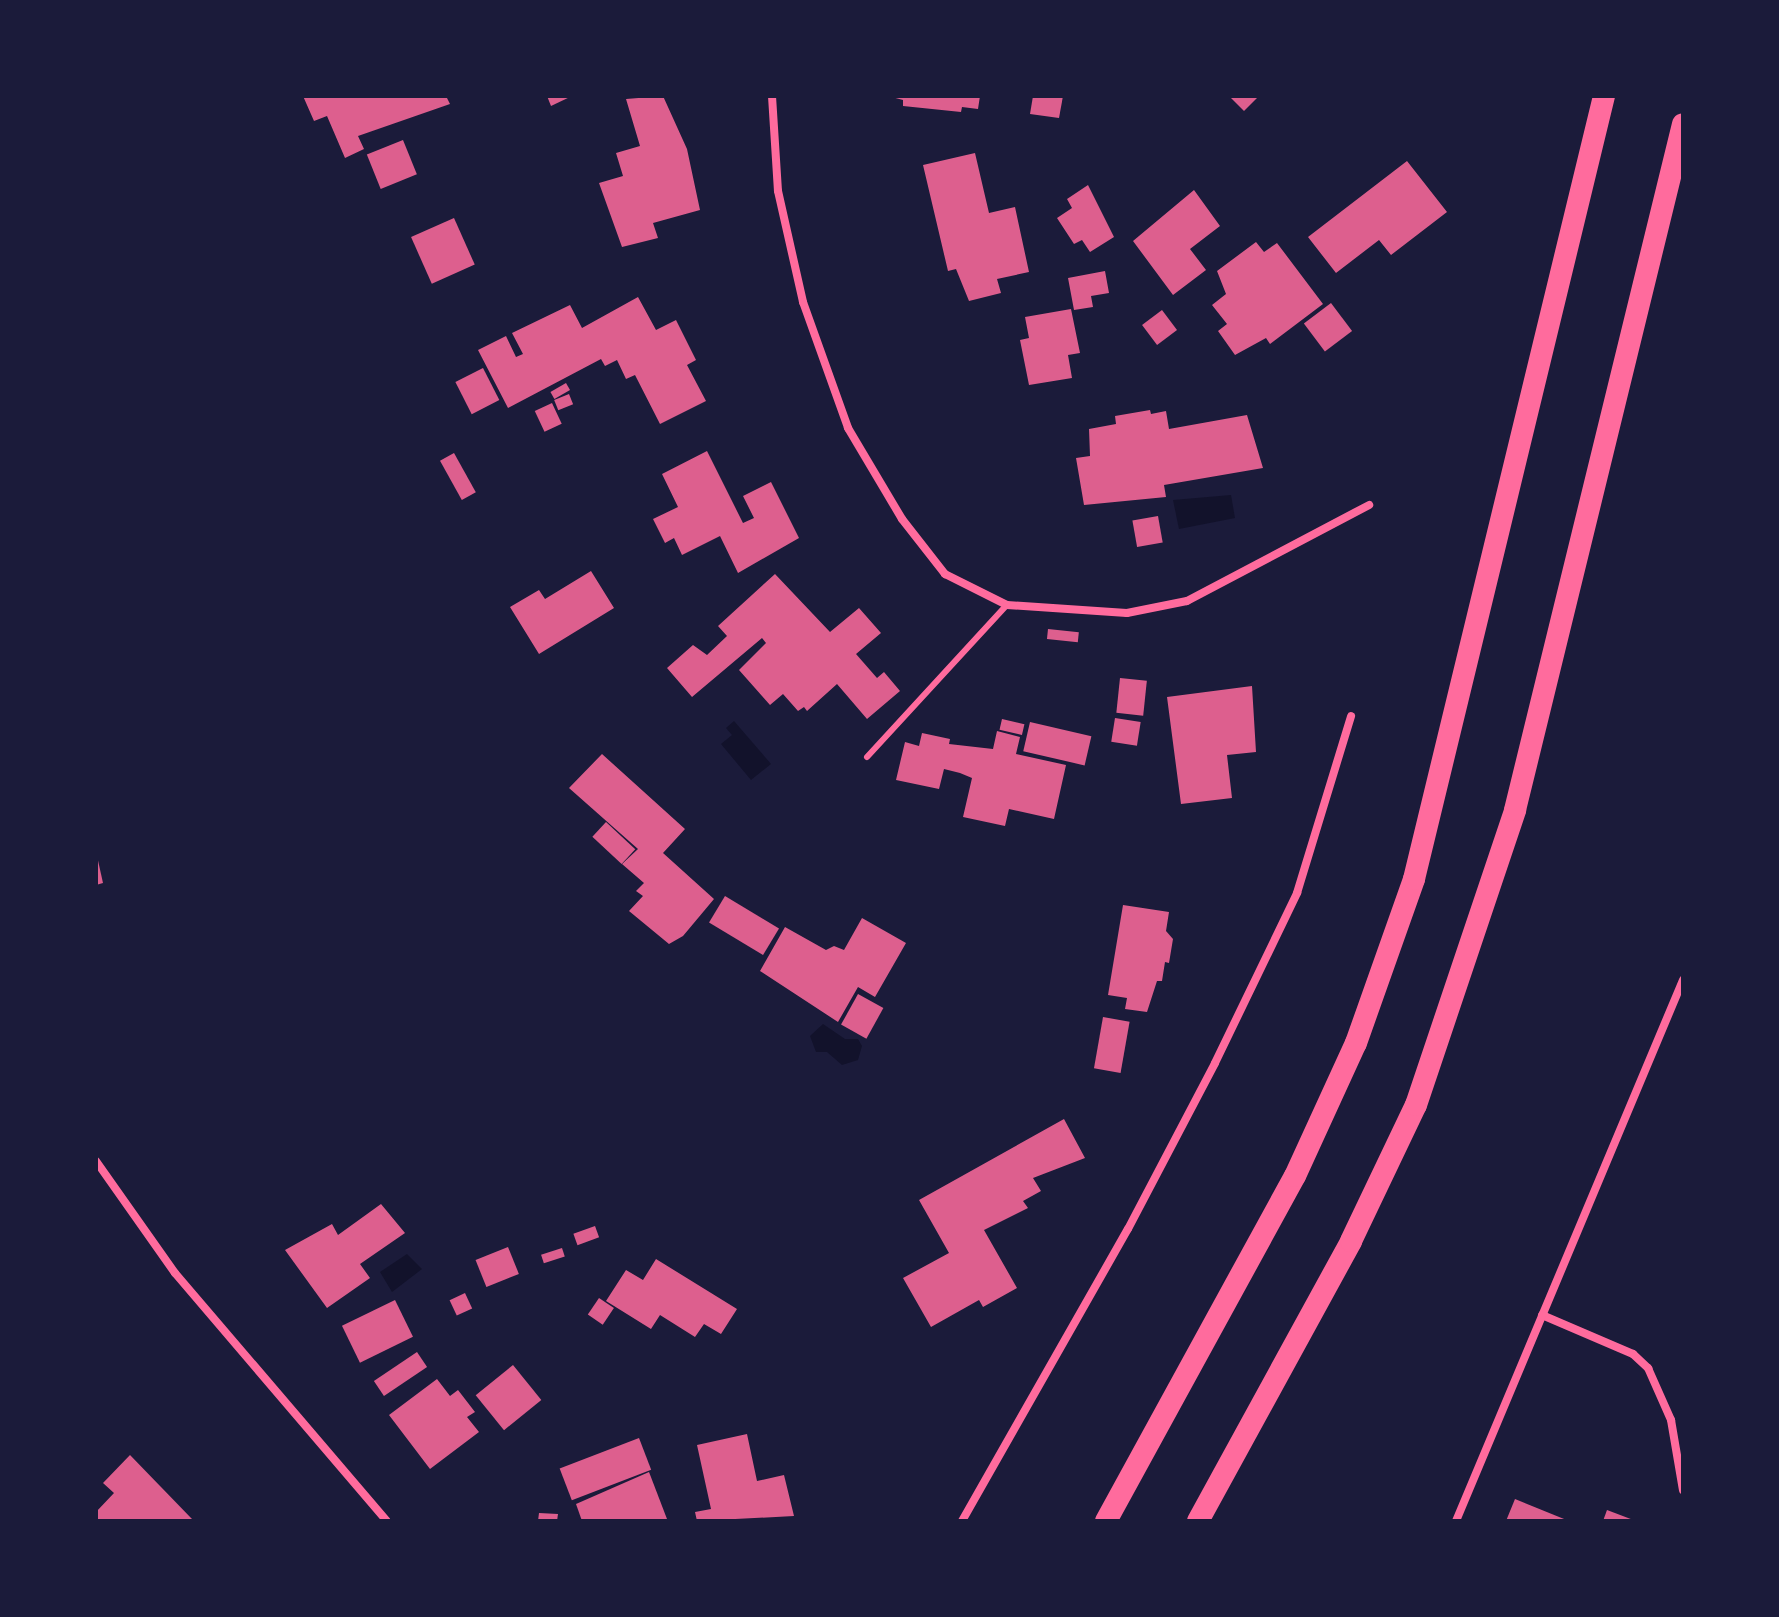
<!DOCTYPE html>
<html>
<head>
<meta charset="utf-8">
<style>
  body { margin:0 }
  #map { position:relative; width:1779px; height:1617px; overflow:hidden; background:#1b1b3a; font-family:"Archivo Narrow",sans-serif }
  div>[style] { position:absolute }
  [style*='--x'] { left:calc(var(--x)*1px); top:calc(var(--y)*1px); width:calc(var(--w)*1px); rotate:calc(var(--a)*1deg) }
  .water>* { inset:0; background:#12122b }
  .building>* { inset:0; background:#dd5f8e; transform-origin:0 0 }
  .service>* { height:6px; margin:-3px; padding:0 3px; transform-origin:3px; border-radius:3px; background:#ff6b9d }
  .minor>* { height:8px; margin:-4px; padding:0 4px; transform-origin:4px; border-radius:4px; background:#ff6b9d }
  .trunk>* { height:22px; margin:-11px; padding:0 11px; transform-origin:11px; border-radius:11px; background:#ff6b9d }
  span { translate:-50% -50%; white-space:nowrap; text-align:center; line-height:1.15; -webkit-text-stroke:6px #1b1b3a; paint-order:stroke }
  .frame { position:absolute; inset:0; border:98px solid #1b1b3a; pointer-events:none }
</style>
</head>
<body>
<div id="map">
  <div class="water">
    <div style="clip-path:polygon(1231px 495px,1235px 518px,1179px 529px,1173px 500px)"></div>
    <div style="clip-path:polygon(734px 721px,771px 764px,751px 780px,721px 744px,732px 735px,726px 728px)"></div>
    <div style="clip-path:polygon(823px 1024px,845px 1039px,858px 1039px,862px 1046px,858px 1060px,842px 1065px,827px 1052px,816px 1052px,810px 1036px)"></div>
    <div style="clip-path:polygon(407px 1254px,422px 1269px,392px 1292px,380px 1272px)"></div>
  </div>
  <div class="building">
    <div style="clip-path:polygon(303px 96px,446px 96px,450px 104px,358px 136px,364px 149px,345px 158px,327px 116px,314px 121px)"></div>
    <div style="clip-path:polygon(547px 96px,572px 96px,551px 106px)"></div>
    <div style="clip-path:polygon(663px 96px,687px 149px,700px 210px,653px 223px,658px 238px,622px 247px,599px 183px,623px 176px,616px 153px,640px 146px,626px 99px)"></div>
    <div style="clip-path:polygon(888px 96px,980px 96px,978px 109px,962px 107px,961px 112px,903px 106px,903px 100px)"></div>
    <div style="clip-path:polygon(1033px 96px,1063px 96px,1059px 118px,1030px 114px)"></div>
    <div style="clip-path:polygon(1229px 96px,1259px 96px,1244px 111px)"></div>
    <div style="left:403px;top:140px;width:37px;height:39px;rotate:68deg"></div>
    <div style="clip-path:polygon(975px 153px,989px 213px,1015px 207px,1029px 272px,997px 279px,1001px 293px,969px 301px,956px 269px,948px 271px,923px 165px)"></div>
    <div style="clip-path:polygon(1407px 161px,1447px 212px,1391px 255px,1379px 240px,1336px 273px,1308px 237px)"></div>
    <div style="clip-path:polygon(1088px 185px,1114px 237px,1090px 252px,1082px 240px,1074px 244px,1057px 218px,1072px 208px,1067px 199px)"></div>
    <div style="clip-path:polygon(1194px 190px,1220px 226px,1190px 249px,1206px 270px,1173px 295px,1133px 241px)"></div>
    <div style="left:454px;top:218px;width:51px;height:47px;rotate:66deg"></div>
    <div style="clip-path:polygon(1256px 242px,1264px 252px,1277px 243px,1323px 304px,1270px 344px,1266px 338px,1235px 355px,1218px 331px,1227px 324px,1212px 305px,1226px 294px,1217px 271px)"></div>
    <div style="clip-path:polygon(1105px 271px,1109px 293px,1091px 296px,1093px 307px,1074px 310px,1068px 278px)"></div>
    <div style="clip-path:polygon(638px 297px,656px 330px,676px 320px,696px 360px,687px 365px,706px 401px,660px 424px,635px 375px,626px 379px,617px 360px,605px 366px,601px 359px,508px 408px,478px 350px,506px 336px,516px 357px,523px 354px,512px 333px,570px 305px,582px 328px)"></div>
    <div style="left:1331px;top:303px;width:35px;height:34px;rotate:53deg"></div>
    <div style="clip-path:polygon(1071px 309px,1080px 353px,1068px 355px,1072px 378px,1029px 385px,1020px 340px,1029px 338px,1025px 317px)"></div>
    <div style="left:1162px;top:310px;width:25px;height:25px;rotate:53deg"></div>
    <div style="left:483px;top:368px;width:36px;height:31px;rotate:63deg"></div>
    <div style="left:566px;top:383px;width:8px;height:18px;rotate:60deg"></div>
    <div style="left:569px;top:394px;width:11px;height:16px;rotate:68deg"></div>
    <div style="left:552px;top:403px;width:23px;height:19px;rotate:65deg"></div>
    <div style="clip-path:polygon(1150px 410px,1151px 414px,1166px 411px,1169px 429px,1247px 415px,1263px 468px,1164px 485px,1166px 497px,1084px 505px,1076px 458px,1090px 456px,1089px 429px,1116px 424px,1115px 416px)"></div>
    <div style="clip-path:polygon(707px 451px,743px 523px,754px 518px,743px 496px,771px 482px,799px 538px,738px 573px,720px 536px,682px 555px,674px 538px,665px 543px,653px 519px,678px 507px,662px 474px)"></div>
    <div style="left:454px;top:453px;width:45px;height:16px;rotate:61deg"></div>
    <div style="left:1158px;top:516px;width:27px;height:26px;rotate:80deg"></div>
    <div style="clip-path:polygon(591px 571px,614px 608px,539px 654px,510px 607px,539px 590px,545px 599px)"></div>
    <div style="clip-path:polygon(775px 574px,830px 632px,859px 608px,881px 633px,856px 654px,877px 678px,884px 672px,900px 691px,867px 719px,837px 684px,807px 711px,804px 707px,798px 711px,783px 694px,770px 705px,739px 670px,766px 643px,762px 638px,692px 697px,667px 668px,693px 645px,707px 655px,727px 636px,718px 626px)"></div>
    <div style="left:1048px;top:629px;width:31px;height:10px;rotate:6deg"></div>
    <div style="left:1120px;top:678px;width:27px;height:35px;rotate:6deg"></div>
    <div style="clip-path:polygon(1252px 686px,1256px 752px,1227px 755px,1232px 798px,1181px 804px,1167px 697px)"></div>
    <div style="left:1115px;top:718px;width:26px;height:24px;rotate:9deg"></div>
    <div style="left:1002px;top:719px;width:23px;height:11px;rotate:13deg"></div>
    <div style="left:1030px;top:722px;width:63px;height:30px;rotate:13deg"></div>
    <div style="clip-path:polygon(997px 731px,1020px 737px,1016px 754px,1066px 765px,1054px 819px,1009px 809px,1005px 826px,963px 817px,972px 778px,960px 773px,944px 769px,939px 789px,896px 780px,905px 742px,919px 746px,922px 733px,950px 739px,949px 744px,993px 749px)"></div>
    <div style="clip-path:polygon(602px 754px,685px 829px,663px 853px,714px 899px,683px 936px,669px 944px,629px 911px,643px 896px,636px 891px,644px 883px,622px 864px,638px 849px,569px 788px)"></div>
    <div style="left:606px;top:822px;width:40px;height:20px;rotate:43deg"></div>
    <div style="clip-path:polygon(97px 856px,103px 883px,96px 885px,96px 857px)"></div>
    <div style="left:725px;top:896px;width:63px;height:31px;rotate:31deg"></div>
    <div style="clip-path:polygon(1123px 905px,1169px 912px,1166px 931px,1173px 939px,1169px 963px,1165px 962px,1162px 981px,1157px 981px,1147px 1012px,1125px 1009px,1127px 998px,1108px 995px)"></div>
    <div style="clip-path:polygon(862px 918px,906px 943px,875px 997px,858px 987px,838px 1022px,760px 971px,785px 927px,826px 950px,834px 946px,844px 950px)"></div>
    <div style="left:858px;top:994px;width:29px;height:35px;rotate:29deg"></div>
    <div style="left:1103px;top:1017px;width:27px;height:52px;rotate:10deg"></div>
    <div style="clip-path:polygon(1064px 1119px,1085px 1158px,1033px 1178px,1041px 1191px,1023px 1201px,1028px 1208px,984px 1230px,1017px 1288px,983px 1307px,979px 1300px,931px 1327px,903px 1278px,949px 1253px,919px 1200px)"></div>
    <div style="clip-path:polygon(381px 1204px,405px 1233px,360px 1264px,370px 1278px,327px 1308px,285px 1250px,332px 1224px,338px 1235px)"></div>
    <div style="left:595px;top:1226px;width:12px;height:23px;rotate:70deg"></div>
    <div style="left:508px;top:1247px;width:29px;height:35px;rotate:68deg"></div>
    <div style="left:562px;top:1248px;width:9px;height:22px;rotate:72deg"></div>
    <div style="clip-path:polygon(656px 1259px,737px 1309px,721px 1334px,704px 1324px,695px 1337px,660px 1315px,651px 1329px,606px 1301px,626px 1270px,643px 1280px)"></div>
    <div style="left:465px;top:1293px;width:17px;height:17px;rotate:65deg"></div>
    <div style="left:599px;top:1298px;width:18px;height:20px;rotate:34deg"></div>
    <div style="left:395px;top:1300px;width:41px;height:59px;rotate:64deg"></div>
    <div style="left:417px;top:1352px;width:18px;height:52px;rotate:56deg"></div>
    <div style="left:513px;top:1365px;width:45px;height:48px;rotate:51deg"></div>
    <div style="clip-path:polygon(437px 1379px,450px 1396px,458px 1390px,475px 1412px,467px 1417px,479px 1432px,430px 1469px,389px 1415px)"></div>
    <div style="clip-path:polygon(747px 1434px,757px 1481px,784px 1475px,794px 1516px,697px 1521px,695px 1512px,711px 1509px,697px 1445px)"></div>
    <div style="left:639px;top:1438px;width:34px;height:85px;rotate:69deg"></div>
    <div style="clip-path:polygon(130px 1455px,192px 1519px,191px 1521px,96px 1521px,96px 1512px,114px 1493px,103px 1483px)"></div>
    <div style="clip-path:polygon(649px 1472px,667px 1519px,582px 1521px,576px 1504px)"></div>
    <div style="clip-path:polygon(1515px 1499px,1569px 1521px,1506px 1521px)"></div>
    <div style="clip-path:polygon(1607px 1510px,1636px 1521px,1603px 1521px)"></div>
    <div style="clip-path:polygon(539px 1513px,558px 1514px,557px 1521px,538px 1521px)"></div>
  </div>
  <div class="service">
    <div style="--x:867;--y:757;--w:207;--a:-47.4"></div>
  </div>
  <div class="minor">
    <div style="--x:772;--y:96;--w:95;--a:86.4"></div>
    <div style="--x:778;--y:191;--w:114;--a:77.3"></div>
    <div style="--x:803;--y:302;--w:134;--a:70.3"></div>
    <div style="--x:848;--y:428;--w:106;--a:59.3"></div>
    <div style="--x:902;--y:519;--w:70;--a:52"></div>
    <div style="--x:945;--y:574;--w:69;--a:26.6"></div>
    <div style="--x:1007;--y:605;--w:120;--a:3.8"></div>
    <div style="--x:1127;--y:613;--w:61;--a:-11.3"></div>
    <div style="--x:1187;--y:601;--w:206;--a:-27.8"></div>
    <div style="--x:96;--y:1161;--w:137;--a:54.8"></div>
    <div style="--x:175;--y:1273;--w:326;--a:49.5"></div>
    <div style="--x:1542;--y:1315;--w:99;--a:23.2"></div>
    <div style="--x:1633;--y:1354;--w:21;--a:43"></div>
    <div style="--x:1648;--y:1368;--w:57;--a:66.1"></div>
    <div style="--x:1671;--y:1420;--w:71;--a:80.3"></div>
    <div style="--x:962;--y:1521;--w:336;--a:-60.4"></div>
    <div style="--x:1128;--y:1229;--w:187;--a:-62.3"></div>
    <div style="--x:1215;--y:1063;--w:189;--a:-64.2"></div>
    <div style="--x:1297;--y:893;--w:185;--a:-73"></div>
    <div style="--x:1456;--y:1521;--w:587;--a:-67.24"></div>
  </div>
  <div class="trunk">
    <div style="--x:1106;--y:1521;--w:393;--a:-61.3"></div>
    <div style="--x:1295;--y:1176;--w:146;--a:-65.4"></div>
    <div style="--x:1356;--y:1043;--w:174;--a:-70.5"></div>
    <div style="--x:1414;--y:879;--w:806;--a:-76.36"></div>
    <div style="--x:1198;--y:1521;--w:319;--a:-61.3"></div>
    <div style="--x:1351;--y:1241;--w:151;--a:-64.5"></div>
    <div style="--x:1416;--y:1105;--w:311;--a:-71.4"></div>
    <div style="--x:1515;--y:810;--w:706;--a:-76.24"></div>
  </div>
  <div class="frame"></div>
</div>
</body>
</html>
